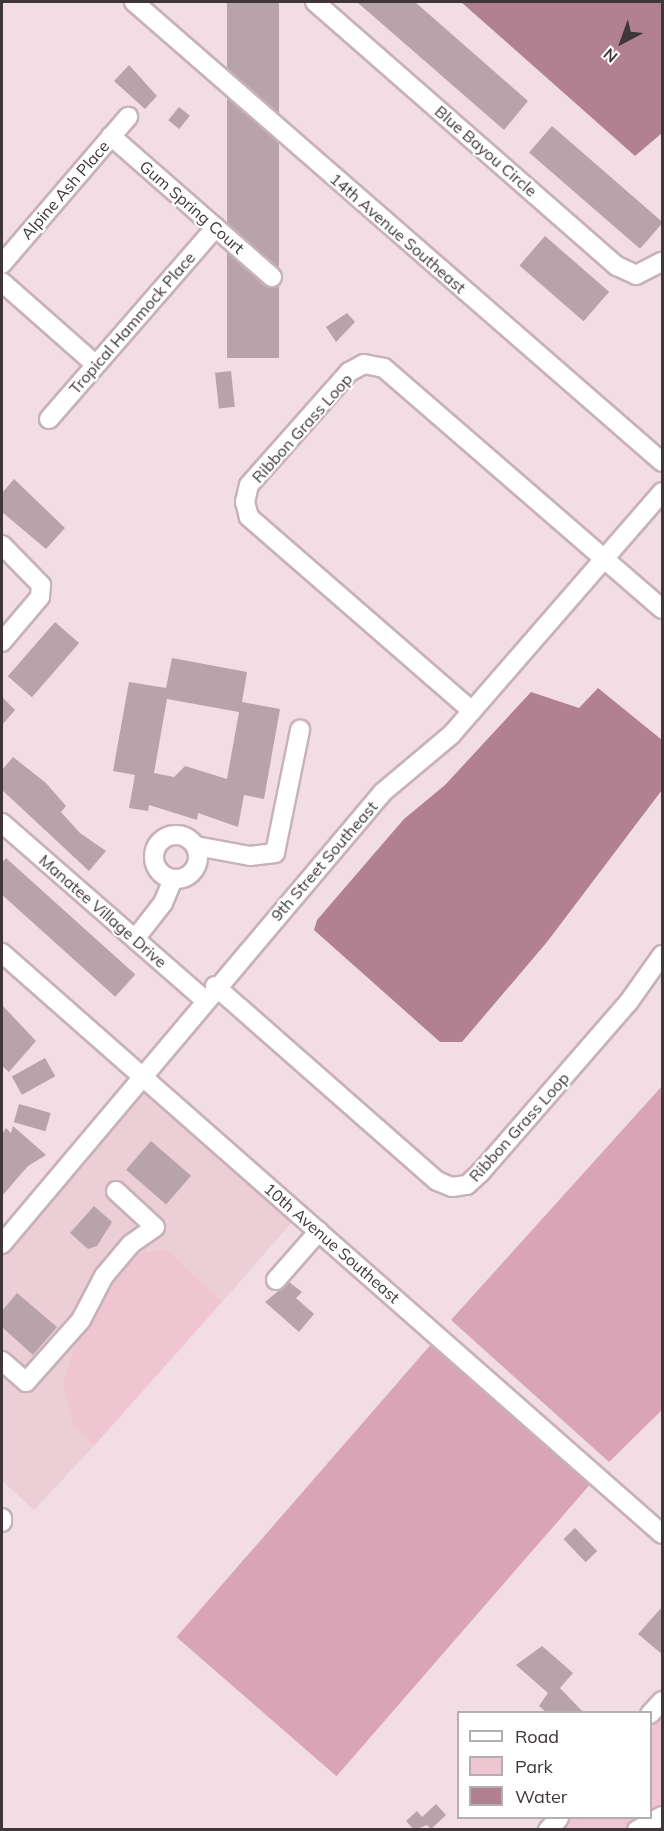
<!DOCTYPE html>
<html>
<head>
<meta charset="utf-8">
<style>
  body { margin:0 }
  #map { position:relative; width:664px; height:1831px; overflow:hidden; background:#f3dde4; font-family:Mulish,sans-serif }
  div>[style] { position:absolute }
  [style*='--x'] { left:calc(var(--x)*1px); top:calc(var(--y)*1px); width:calc(var(--w)*1px); rotate:calc(var(--a)*1deg) }
  .built>* { inset:0; background:#ebced6 }
  .green>* { inset:0; background:#efc5d2 }
  .forest>* { inset:0; background:#d9a5b6; transform-origin:0 0 }
  .water>* { inset:0; background:#b28191 }
  .building>* { inset:0; background:#b7a3a9; transform-origin:0 0 }
  .roads { filter:drop-shadow(2px 0 #c7b2b8) drop-shadow(-2px 0 #c7b2b8) drop-shadow(0 2px #c7b2b8) drop-shadow(0 -2px #c7b2b8) }
  .minor>* { height:18px; margin:-9px; padding:0 9px; transform-origin:9px; border-radius:9px; background:#fff }
  .minor>.ring { margin:-9px; padding:0; box-sizing:content-box; background:none; border:18px solid #fff; border-radius:50% }
  span { translate:-50% -50%; white-space:nowrap; text-align:center; line-height:1.15; -webkit-text-stroke:4.5px #fff; paint-order:stroke }
  .street-label { font-size:16px; color:#3e3639 }
  .frame { position:absolute; inset:0; border:3px solid #3e3639; pointer-events:none }
  .legend { position:absolute; left:457px; top:1711px; width:195px; height:108px; box-sizing:border-box; background:#fff; border:2px solid #b2afb0; margin:0; padding:8px 10px; list-style:none; font-size:18px; color:#3e3639 }
  .legend li { display:flex; align-items:center; gap:12px; height:30px }
  .legend b { width:30px; border:2px solid #b2afb0 }
  .north { position:absolute; left:592px; top:12px; width:60px; height:60px; -webkit-text-stroke:4px #fff; paint-order:stroke; rotate:221deg; font-size:16px; font-weight:700; line-height:24px; text-align:center; color:#3e3639 }
  .north::after { content:''; display:block; margin:auto; width:21px; height:27px; background:#3e3639; clip-path:polygon(50% 0,100% 100%,50% 72%,0 100%) }
</style>
</head>
<body>
<div id="map">
  <div class="built">
    <div style="clip-path:polygon(144px 1088px,294px 1220px,222px 1302px,167px 1249px,131px 1254px,161px 1221px,116px 1181px,106px 1192px,144px 1226px,26px 1372px,2px 1351px,2px 1255px)"></div>
    <div style="clip-path:polygon(78px 1333px,74px 1425px,94px 1446px,34px 1510px,2px 1481px,2px 1371px,21px 1388px)"></div>
  </div>
  <div class="green">
    <div style="clip-path:polygon(167px 1249px,222px 1302px,94px 1446px,74px 1425px,63px 1384px,78px 1333px,131px 1254px)"></div>
    <div style="clip-path:polygon(662px 1712px,662px 1829px,561px 1830px,571px 1818px,650px 1818px,651px 1725px)"></div>
  </div>
  <div class="forest">
    <div style="clip-path:polygon(662px 1086px,662px 1410px,609px 1462px,451px 1320px)"></div>
    <div style="left:433px;top:1342px;width:212px;height:391px;rotate:41deg"></div>
  </div>
  <div class="water">
    <div style="clip-path:polygon(461px 2px,662px 2px,662px 133px,635px 156px)"></div>
    <div style="clip-path:polygon(598px 688px,662px 740px,662px 790px,547px 942px,462px 1042px,440px 1042px,314px 930px,317px 920px,404px 819px,445px 785px,531px 692px,579px 708px)"></div>
  </div>
  <div class="building">
    <div style="left:227px;top:2px;width:52px;height:356px"></div>
    <div style="clip-path:polygon(357px 2px,415px 2px,528px 101px,504px 130px)"></div>
    <div style="clip-path:polygon(129px 65px,157px 96px,145px 109px,114px 81px)"></div>
    <div style="left:179px;top:107px;width:14px;height:17px;rotate:39deg"></div>
    <div style="left:552px;top:126px;width:147px;height:35px;rotate:41deg"></div>
    <div style="left:545px;top:236px;width:85px;height:39px;rotate:41deg"></div>
    <div style="clip-path:polygon(347px 313px,355px 322px,336px 342px,326px 327px)"></div>
    <div style="left:231px;top:371px;width:36px;height:16px;rotate:84deg"></div>
    <div style="clip-path:polygon(14px 479px,65px 528px,46px 549px,2px 512px,2px 493px)"></div>
    <div style="left:55px;top:622px;width:32px;height:72px;rotate:41deg"></div>
    <div style="clip-path:polygon(evenodd,172px 658px,247px 672px,242px 702px,280px 709px,264px 799px,244px 795px,238px 827px,198px 813px,197px 820px,149px 805px,148px 811px,129px 808px,135px 775px,113px 771px,129px 682px,166px 688px,172px 658px,167px 699px,239px 712px,227px 779px,185px 766px,174px 777px,154px 773px,167px 699px)"></div>
    <div style="clip-path:polygon(2px 697px,15px 710px,2px 725px)"></div>
    <div style="clip-path:polygon(13px 757px,46px 783px,66px 806px,61px 812px,80px 833px,106px 851px,89px 871px,2px 790px,2px 770px)"></div>
    <div style="left:6px;top:858px;width:174px;height:30px;rotate:42deg"></div>
    <div style="clip-path:polygon(2px 1005px,36px 1041px,9px 1072px,2px 1066px)"></div>
    <div style="left:45px;top:1058px;width:21px;height:38px;rotate:61deg"></div>
    <div style="left:19px;top:1104px;width:33px;height:19px;rotate:16deg"></div>
    <div style="clip-path:polygon(13px 1126px,46px 1155px,28px 1166px,2px 1196px,2px 1134px,6px 1128px,11px 1133px)"></div>
    <div style="left:151px;top:1141px;width:53px;height:38px;rotate:41deg"></div>
    <div style="clip-path:polygon(94px 1206px,112px 1222px,97px 1246px,88px 1249px,70px 1233px)"></div>
    <div style="clip-path:polygon(289px 1282px,302px 1292px,296px 1298px,314px 1314px,299px 1332px,265px 1302px)"></div>
    <div style="clip-path:polygon(17px 1293px,57px 1327px,33px 1355px,2px 1327px,2px 1311px)"></div>
    <div style="left:575px;top:1528px;width:32px;height:16px;rotate:46deg"></div>
    <div style="clip-path:polygon(663px 1606px,663px 1655px,638px 1634px)"></div>
    <div style="clip-path:polygon(542px 1646px,573px 1673px,560px 1688px,584px 1713px,547px 1713px,539px 1706px,548px 1693px,516px 1665px)"></div>
    <div style="clip-path:polygon(436px 1804px,446px 1815px,431px 1829px,427px 1825px,414px 1830px,406px 1821px,417px 1811px,422px 1817px)"></div>
  </div>
  <div class="roads">
    <div class="minor">
      <div style="--x:134;--y:2;--w:700;--a:41.06"></div>
      <div style="--x:315;--y:2;--w:401;--a:41.2"></div>
      <div style="--x:617;--y:266;--w:21;--a:25"></div>
      <div style="--x:636;--y:275;--w:29;--a:-27"></div>
      <div style="--x:111;--y:136;--w:214;--a:41.2"></div>
      <div style="--x:2;--y:264;--w:194;--a:-49.4"></div>
      <div style="--x:2;--y:282;--w:125;--a:41.4"></div>
      <div style="--x:49;--y:419;--w:254;--a:-49"></div>
      <div style="--x:2;--y:545;--w:56;--a:45.7"></div>
      <div style="--x:41;--y:585;--w:12;--a:95"></div>
      <div style="--x:40;--y:597;--w:59;--a:130.2"></div>
      <div style="--x:472;--y:711;--w:296;--a:-139"></div>
      <div style="--x:249;--y:517;--w:16;--a:-105"></div>
      <div style="--x:245;--y:502;--w:17;--a:-77"></div>
      <div style="--x:249;--y:485;--w:151;--a:-48.5"></div>
      <div style="--x:349;--y:372;--w:17;--a:-28"></div>
      <div style="--x:364;--y:364;--w:20;--a:11"></div>
      <div style="--x:384;--y:368;--w:368;--a:40.9"></div>
      <div style="--x:2;--y:823;--w:268;--a:41.1"></div>
      <div class="ring" style="left:154px;top:835px;width:26px;height:26px"></div>
      <div style="--x:196;--y:846;--w:55;--a:10.5"></div>
      <div style="--x:250;--y:856;--w:25;--a:-7"></div>
      <div style="--x:275;--y:853;--w:126;--a:-78.5"></div>
      <div style="--x:135;--y:939;--w:46;--a:-52.1"></div>
      <div style="--x:163;--y:903;--w:26;--a:-67"></div>
      <div style="--x:2;--y:953;--w:879;--a:41.36"></div>
      <div style="--x:215;--y:986;--w:295;--a:41.3"></div>
      <div style="--x:437;--y:1181;--w:16;--a:22"></div>
      <div style="--x:452;--y:1187;--w:15;--a:-8"></div>
      <div style="--x:467;--y:1185;--w:18;--a:-43"></div>
      <div style="--x:480;--y:1173;--w:225;--a:-49"></div>
      <div style="--x:628;--y:1003;--w:59;--a:-54.7"></div>
      <div style="--x:2;--y:1244;--w:591;--a:-49.87"></div>
      <div style="--x:383;--y:792;--w:89;--a:-40"></div>
      <div style="--x:451;--y:735;--w:322;--a:-49"></div>
      <div style="--x:276;--y:1280;--w:65;--a:-48.7"></div>
      <div style="--x:2;--y:1361;--w:32;--a:41"></div>
      <div style="--x:26;--y:1382;--w:83;--a:-48.4"></div>
      <div style="--x:81;--y:1320;--w:50;--a:-62.4"></div>
      <div style="--x:104;--y:1276;--w:42;--a:-49.8"></div>
      <div style="--x:131;--y:1244;--w:29;--a:-35"></div>
      <div style="--x:155;--y:1227;--w:53;--a:-137.3"></div>
      <div style="--x:2;--y:1518;--w:4;--a:90"></div>
      <div style="--x:650;--y:1714;--w:18;--a:-47"></div>
      <div style="--x:548;--y:1830;--w:16;--a:-47"></div>
      <div style="--x:637;--y:1830;--w:29;--a:-29"></div>
    </div>
  </div>
  <div class="street-label">
    <span style="left:486px;top:151px;rotate:41deg">Blue Bayou Circle</span>
    <span style="left:65px;top:190px;rotate:-49deg">Alpine Ash Place</span>
    <span style="left:192px;top:207px;rotate:41deg">Gum Spring Court</span>
    <span style="left:398px;top:233px;rotate:41deg">14th Avenue Southeast</span>
    <span style="left:132px;top:323px;rotate:-49deg">Tropical Hammock Place</span>
    <span style="left:302px;top:428px;rotate:-48deg">Ribbon Grass Loop</span>
    <span style="left:324px;top:861px;rotate:-49deg">9th Street Southeast</span>
    <span style="left:103px;top:911px;rotate:41deg">Manatee Village Drive</span>
    <span style="left:519px;top:1127px;rotate:-48deg">Ribbon Grass Loop</span>
    <span style="left:332px;top:1243px;rotate:41deg">10th Avenue Southeast</span>
  </div>
  <div class="frame"></div>
  <ul class="legend">
  <li><b style="height:8px;background:#fff"></b>Road</li>
  <li><b style="height:16px;background:#efc5d2"></b>Park</li>
  <li><b style="height:16px;background:#b28191"></b>Water</li>
  </ul>
  <div class="north">N</div>
</div>
</body>
</html>
